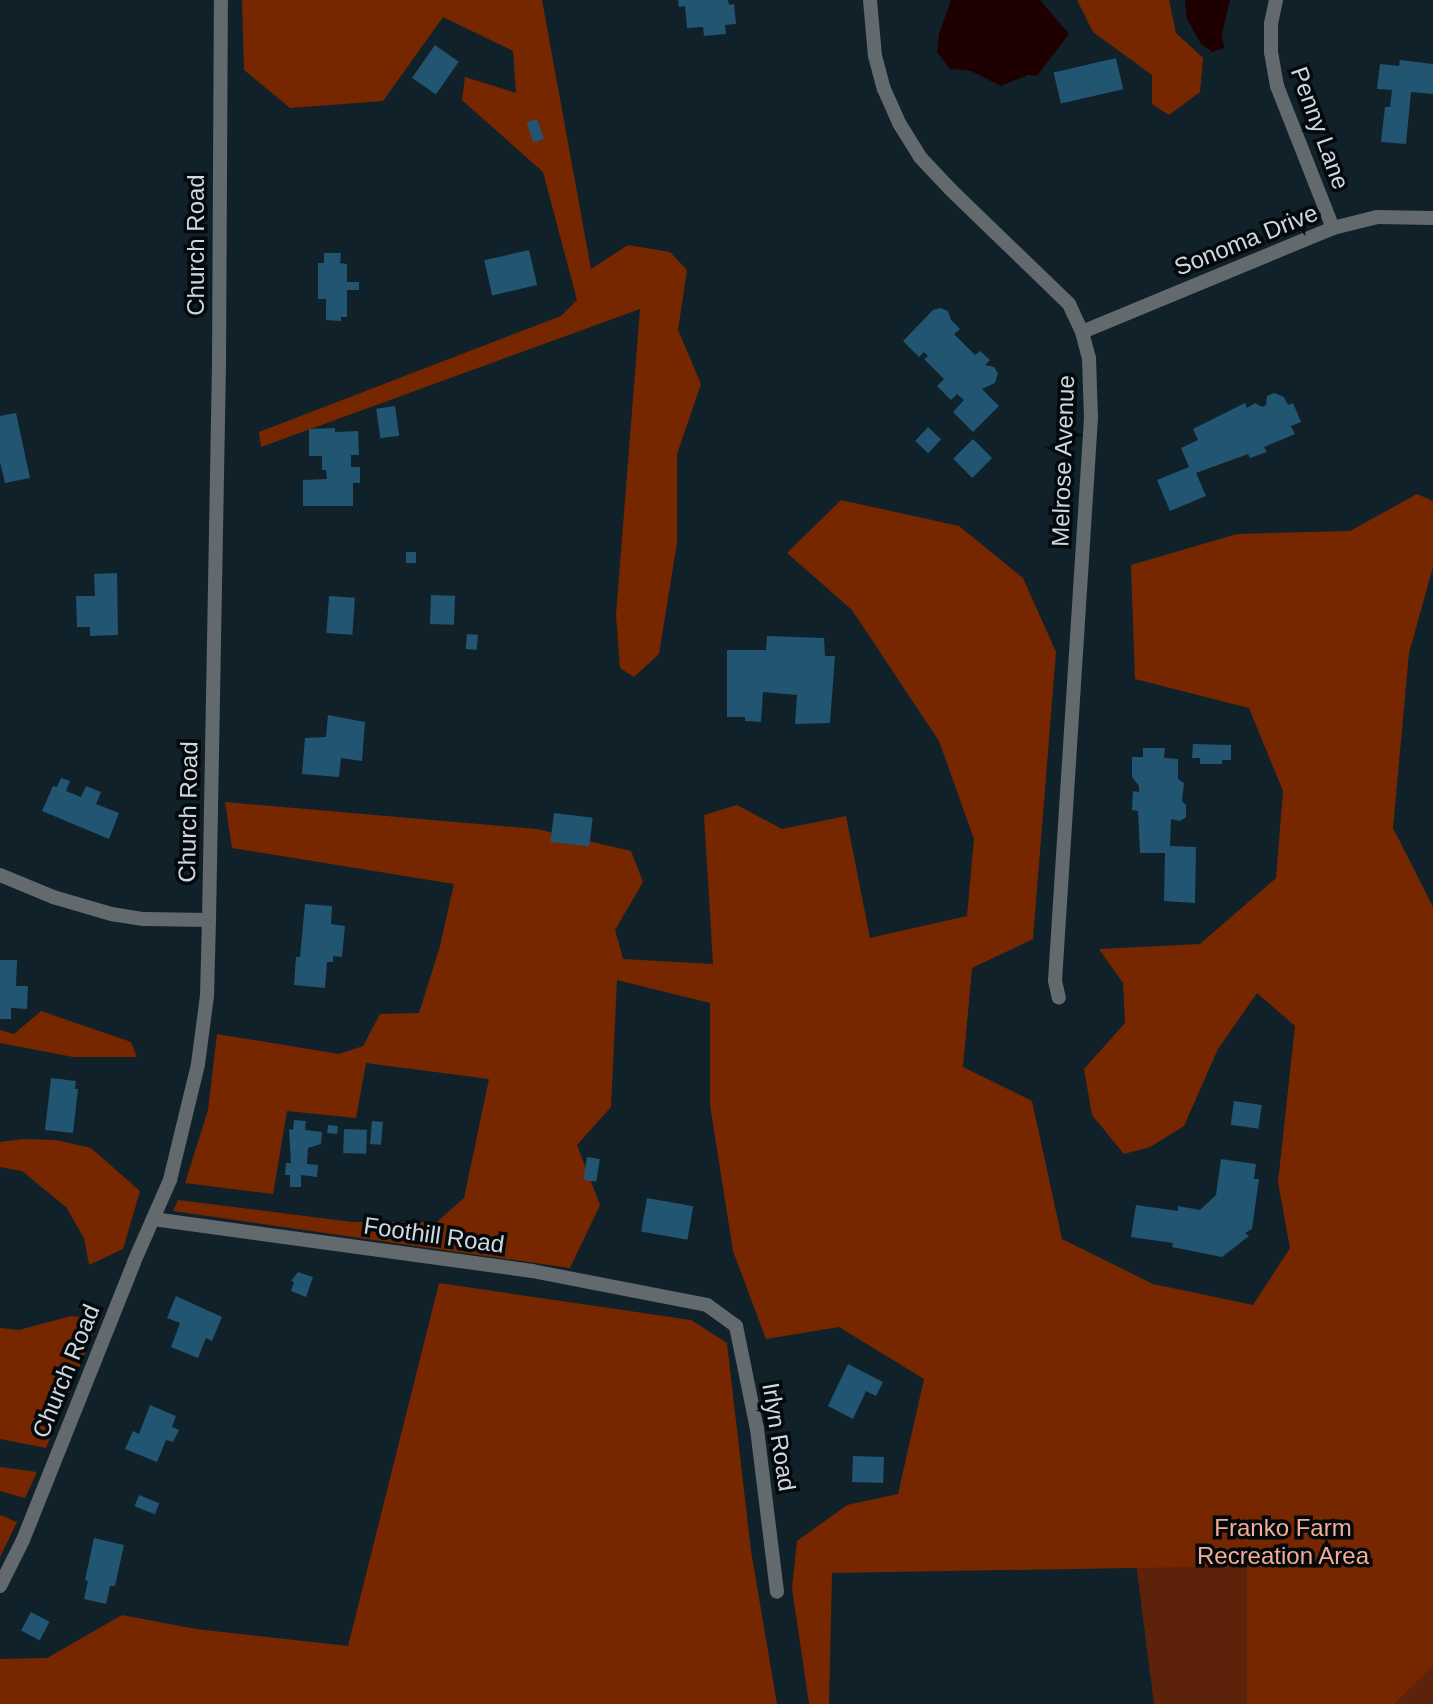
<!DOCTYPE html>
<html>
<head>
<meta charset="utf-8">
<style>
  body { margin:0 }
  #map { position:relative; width:1433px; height:1704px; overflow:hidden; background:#11212a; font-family:Helvetica,sans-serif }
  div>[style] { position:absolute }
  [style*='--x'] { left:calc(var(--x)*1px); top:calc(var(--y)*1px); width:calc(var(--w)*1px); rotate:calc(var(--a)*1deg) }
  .green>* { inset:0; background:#5c230a }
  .forest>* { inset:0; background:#762700 }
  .water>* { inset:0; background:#1f0000 }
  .building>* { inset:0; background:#215571; transform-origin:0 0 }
  .minor>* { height:14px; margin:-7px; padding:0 7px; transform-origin:7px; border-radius:7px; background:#626a6e }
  span { translate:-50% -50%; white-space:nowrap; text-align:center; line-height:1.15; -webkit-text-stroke:7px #04090d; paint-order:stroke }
  .street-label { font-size:24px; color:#cfd8de }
  .park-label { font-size:24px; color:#f3ad94 }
</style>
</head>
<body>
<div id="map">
  <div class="green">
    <div style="clip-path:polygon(1433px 1348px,1433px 1704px,1154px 1704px,1119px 1430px)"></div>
  </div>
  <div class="forest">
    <div style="clip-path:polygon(242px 0,542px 0,591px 269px,628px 245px,670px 252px,687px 270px,678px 330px,701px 384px,677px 454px,677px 543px,659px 654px,634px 677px,620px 668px,616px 615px,640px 309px,261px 447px,259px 432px,561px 316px,577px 300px,543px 172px,462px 100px,465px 77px,516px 93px,513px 51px,443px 17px,383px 101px,290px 108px,244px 70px)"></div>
    <div style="clip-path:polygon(1077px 0,1169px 0,1176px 33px,1203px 58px,1200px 92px,1169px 115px,1152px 104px,1152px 75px,1093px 32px)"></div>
    <div style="clip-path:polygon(1417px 494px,1433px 501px,1433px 567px,1409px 653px,1393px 828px,1433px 907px,1433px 1666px,1394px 1704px,1247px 1704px,1247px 1566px,832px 1573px,829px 1704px,809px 1704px,792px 1588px,797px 1541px,847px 1505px,898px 1494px,924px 1379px,839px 1327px,766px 1339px,733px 1251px,710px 1105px,710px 1003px,617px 980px,611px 1107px,577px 1145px,600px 1205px,570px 1268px,173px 1211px,178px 1200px,352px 1222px,437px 1222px,464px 1198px,489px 1079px,366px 1063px,356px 1118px,287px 1111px,273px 1194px,185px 1183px,208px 1110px,217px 1034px,339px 1054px,363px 1046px,380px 1014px,419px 1013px,440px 946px,454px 884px,232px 848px,225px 802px,537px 829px,631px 851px,643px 882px,615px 930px,623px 959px,713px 964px,704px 815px,737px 805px,782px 829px,846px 816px,870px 938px,967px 916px,974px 839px,939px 741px,852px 610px,787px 553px,841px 500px,959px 526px,1023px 578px,1056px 652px,1033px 939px,972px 968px,963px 1067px,1032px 1101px,1062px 1239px,1153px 1284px,1253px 1305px,1290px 1248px,1278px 1182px,1295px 1026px,1257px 993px,1218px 1049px,1184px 1126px,1150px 1147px,1124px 1154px,1092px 1115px,1084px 1069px,1125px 1023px,1123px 983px,1099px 949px,1200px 944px,1276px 878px,1283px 791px,1249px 708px,1135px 679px,1131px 565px,1237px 534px,1350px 531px)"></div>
    <div style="clip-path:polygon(41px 1011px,131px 1042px,137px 1057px,73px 1057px,0 1043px,0 1030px,14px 1034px)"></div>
    <div style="clip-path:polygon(24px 1139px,56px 1140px,91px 1148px,140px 1191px,123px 1249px,89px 1265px,84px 1238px,66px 1207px,22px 1171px,0 1167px,0 1142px)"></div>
    <div style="clip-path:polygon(439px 1283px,691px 1320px,727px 1343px,751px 1551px,777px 1704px,0 1704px,0 1659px,47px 1658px,122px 1615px,196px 1629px,348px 1646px)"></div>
    <div style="clip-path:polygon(71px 1316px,99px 1319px,46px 1448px,0 1439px,0 1328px,19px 1330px)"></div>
    <div style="clip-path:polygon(0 1467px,37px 1472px,25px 1498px,0 1491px)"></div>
    <div style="clip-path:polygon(0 1515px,17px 1522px,0 1557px)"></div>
  </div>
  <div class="water">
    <div style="clip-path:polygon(951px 0,1040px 0,1069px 34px,1037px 76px,1028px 75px,1001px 86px,971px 71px,950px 69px,937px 52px,939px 34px)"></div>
    <div style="clip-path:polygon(1185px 0,1230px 0,1222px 34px,1224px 48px,1212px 52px,1201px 44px,1187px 19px)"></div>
  </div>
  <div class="building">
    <div style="clip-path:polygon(678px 0,728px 0,729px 5px,734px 4px,736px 24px,725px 25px,726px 34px,704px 36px,703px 27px,687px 28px,685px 6px,679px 7px)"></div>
    <div style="left:435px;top:45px;width:29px;height:40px;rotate:35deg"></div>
    <div style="left:1116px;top:58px;width:32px;height:64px;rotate:77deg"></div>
    <div style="clip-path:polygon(1400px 60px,1433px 64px,1433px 94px,1411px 92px,1406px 144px,1381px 142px,1385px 107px,1390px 107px,1392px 90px,1377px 89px,1380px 64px,1399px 66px)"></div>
    <div style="left:537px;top:119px;width:21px;height:11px;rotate:71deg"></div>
    <div style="left:529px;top:250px;width:36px;height:46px;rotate:77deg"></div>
    <div style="clip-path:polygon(324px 253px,341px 253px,340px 263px,347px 264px,347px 282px,359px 282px,359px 290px,347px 290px,347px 317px,341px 317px,341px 321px,326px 320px,326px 299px,318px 299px,318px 263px,324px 263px)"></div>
    <div style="clip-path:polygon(940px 308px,948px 311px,951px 320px,960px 329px,954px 334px,975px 355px,980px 351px,990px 360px,985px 365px,994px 367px,998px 373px,995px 383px,982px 389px,999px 406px,973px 432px,953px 412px,964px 400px,957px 394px,951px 400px,937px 386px,944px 379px,924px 359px,928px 356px,924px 352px,919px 357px,903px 341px,933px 310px)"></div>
    <div style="clip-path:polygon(1274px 393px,1284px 397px,1288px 405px,1293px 403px,1301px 422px,1291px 426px,1295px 434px,1264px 447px,1267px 452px,1250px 458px,1248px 454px,1196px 473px,1206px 496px,1170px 511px,1157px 480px,1189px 467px,1181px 448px,1198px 440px,1193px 429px,1245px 403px,1247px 408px,1255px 403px,1262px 407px,1266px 405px,1267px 396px)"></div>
    <div style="left:395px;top:406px;width:30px;height:19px;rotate:82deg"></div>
    <div style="clip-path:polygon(16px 413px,30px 478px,5px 483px,0 462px,0 416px)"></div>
    <div style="left:928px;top:427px;width:18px;height:19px;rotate:43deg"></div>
    <div style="clip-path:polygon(335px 428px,335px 432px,358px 431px,359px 455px,351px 455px,351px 467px,360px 467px,360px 483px,353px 483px,353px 506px,303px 506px,303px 480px,327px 479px,326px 470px,322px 470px,322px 456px,309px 456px,309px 429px)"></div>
    <div style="left:973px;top:439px;width:27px;height:28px;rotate:45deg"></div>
    <div style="left:406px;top:552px;width:10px;height:11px"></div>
    <div style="clip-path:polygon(117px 573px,118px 635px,90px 636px,90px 627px,77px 627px,76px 596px,95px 596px,94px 574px)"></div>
    <div style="left:431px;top:595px;width:24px;height:29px;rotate:2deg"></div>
    <div style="left:329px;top:596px;width:26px;height:37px;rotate:4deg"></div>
    <div style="left:467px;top:634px;width:11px;height:15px;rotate:5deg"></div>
    <div style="clip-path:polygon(767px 636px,824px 638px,825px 656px,835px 656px,830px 723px,795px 724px,797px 695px,763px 692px,761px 722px,745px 721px,745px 717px,727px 717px,727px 650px,766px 650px)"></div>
    <div style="clip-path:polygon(328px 715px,365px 722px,362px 761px,341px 758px,339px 777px,302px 774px,305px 738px,326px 737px)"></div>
    <div style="clip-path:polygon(1193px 744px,1231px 745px,1231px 760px,1222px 760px,1222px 764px,1200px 764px,1200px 758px,1192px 758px)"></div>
    <div style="clip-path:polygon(1143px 748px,1165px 748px,1164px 758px,1178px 759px,1178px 779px,1184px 783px,1182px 801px,1186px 805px,1186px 817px,1180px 821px,1171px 819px,1170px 846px,1196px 847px,1195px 903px,1164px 901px,1165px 853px,1140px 853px,1138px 811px,1132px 810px,1133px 791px,1139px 792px,1139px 786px,1132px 777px,1132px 757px,1143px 757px)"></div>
    <div style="clip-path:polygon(61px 778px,70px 781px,66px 791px,81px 797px,86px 786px,101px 792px,96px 804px,119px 813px,109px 839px,42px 811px,53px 786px,57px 787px)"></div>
    <div style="left:554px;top:813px;width:39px;height:29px;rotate:7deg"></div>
    <div style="clip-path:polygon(305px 904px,332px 906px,331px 924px,345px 926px,342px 957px,333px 956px,333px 962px,327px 962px,325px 988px,294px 985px,296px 957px,300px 957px)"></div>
    <div style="clip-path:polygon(0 960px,17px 960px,16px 986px,28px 986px,27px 1009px,11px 1008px,11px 1019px,0 1019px)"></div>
    <div style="clip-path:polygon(51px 1078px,76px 1081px,75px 1089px,78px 1089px,73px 1133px,45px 1130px)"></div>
    <div style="left:1234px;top:1101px;width:28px;height:24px;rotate:8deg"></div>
    <div style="clip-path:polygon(294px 1120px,306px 1121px,305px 1130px,322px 1132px,321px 1144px,308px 1148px,307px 1164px,318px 1165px,317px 1177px,301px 1175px,301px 1187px,290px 1187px,290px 1175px,285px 1175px,286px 1163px,291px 1163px,289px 1129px,293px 1130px)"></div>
    <div style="left:372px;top:1121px;width:11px;height:23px;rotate:5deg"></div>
    <div style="left:328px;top:1125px;width:10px;height:8px;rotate:6deg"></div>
    <div style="left:344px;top:1129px;width:23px;height:24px;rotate:2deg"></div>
    <div style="left:587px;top:1157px;width:13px;height:23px;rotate:9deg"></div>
    <div style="clip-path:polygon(1221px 1159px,1256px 1164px,1254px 1179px,1259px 1179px,1252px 1229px,1245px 1233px,1249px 1236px,1222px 1257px,1172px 1247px,1173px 1243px,1131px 1237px,1136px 1205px,1178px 1211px,1178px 1206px,1200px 1210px,1216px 1195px)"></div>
    <div style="left:647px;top:1198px;width:47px;height:34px;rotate:10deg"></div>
    <div style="clip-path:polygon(298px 1272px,313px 1277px,306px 1297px,291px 1291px,294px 1282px,291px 1281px)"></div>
    <div style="clip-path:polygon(176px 1296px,222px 1317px,212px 1341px,206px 1338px,198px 1358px,171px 1347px,180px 1323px,167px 1318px)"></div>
    <div style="clip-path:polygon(848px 1364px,883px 1382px,876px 1396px,866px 1391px,853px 1419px,828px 1406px)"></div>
    <div style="clip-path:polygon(150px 1405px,176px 1416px,172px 1427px,179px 1430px,173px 1442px,166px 1440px,157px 1462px,125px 1449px,133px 1431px,139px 1434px)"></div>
    <div style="left:853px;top:1456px;width:31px;height:26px;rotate:2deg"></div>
    <div style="left:139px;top:1495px;width:22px;height:12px;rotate:22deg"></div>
    <div style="clip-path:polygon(94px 1538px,124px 1545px,115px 1586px,110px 1586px,106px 1604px,84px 1599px,88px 1581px,85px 1580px)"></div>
    <div style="left:31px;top:1612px;width:21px;height:21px;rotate:28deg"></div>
  </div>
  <div class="minor">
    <div style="--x:870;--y:0;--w:56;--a:84.9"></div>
    <div style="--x:875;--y:56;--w:34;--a:75"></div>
    <div style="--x:884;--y:89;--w:37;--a:66"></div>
    <div style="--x:899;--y:123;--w:40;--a:58"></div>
    <div style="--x:920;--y:157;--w:44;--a:46.8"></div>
    <div style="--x:950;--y:189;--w:165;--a:44"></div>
    <div style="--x:1069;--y:304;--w:31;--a:65"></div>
    <div style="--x:1082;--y:332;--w:27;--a:75"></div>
    <div style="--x:1089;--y:358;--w:60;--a:88.1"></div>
    <div style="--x:1091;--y:418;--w:564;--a:93.66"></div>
    <div style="--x:1055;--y:981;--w:17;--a:77"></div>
    <div style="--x:1276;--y:0;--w:24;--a:102"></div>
    <div style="--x:1271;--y:23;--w:29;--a:90"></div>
    <div style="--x:1271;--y:52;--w:35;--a:80"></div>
    <div style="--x:1277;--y:86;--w:153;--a:68.5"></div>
    <div style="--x:1082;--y:332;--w:272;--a:-22.5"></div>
    <div style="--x:1333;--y:228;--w:45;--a:-14"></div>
    <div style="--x:1377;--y:217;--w:56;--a:1"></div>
    <div style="--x:0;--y:875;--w:57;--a:22.5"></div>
    <div style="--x:53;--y:897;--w:60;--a:16.3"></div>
    <div style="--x:111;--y:914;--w:33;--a:9"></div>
    <div style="--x:144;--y:919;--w:65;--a:0.9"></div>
    <div style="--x:153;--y:1219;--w:383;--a:7.8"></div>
    <div style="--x:532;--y:1271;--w:178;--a:11"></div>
    <div style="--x:707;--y:1305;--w:36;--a:36"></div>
    <div style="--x:736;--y:1326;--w:105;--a:78.5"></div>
    <div style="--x:757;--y:1429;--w:164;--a:83"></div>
    <div style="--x:0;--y:1586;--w:51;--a:-63.4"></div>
    <div style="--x:23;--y:1540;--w:299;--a:-68.2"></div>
    <div style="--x:134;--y:1262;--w:90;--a:-66.3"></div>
    <div style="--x:170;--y:1180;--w:119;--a:-76.4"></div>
    <div style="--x:198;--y:1064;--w:69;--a:-82.5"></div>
    <div style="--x:207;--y:996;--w:76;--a:-88.5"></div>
    <div style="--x:209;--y:920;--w:556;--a:-88.97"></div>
    <div style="--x:219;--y:364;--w:364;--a:-89.7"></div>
  </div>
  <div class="street-label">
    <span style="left:1320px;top:128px;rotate:70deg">Penny Lane</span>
    <span style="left:1246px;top:240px;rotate:-22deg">Sonoma Drive</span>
    <span style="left:196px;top:245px;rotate:-90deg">Church Road</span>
    <span style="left:1063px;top:461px;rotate:-88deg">Melrose Avenue</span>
    <span style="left:188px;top:812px;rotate:-89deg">Church Road</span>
    <span style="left:434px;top:1235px;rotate:8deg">Foothill Road</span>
    <span style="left:66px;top:1371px;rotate:-68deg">Church Road</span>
    <span style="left:779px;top:1437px;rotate:81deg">Irlyn Road</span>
  </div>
  <div class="park-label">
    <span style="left:1283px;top:1542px">Franko Farm<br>Recreation Area</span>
  </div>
</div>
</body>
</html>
